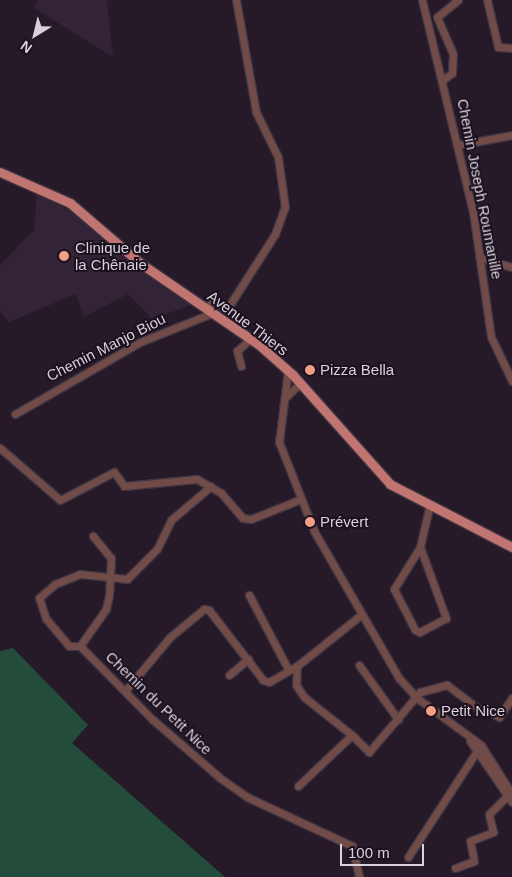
<!DOCTYPE html>
<html>
<head>
<meta charset="utf-8">
<style>
  body { margin:0 }
  #map { position:relative; width:512px; height:877px; overflow:hidden; background:#261a29; font-family:Arial,sans-serif }
  div>[style] { position:absolute }
  [style*='--x'] { left:calc(var(--x)*1px); top:calc(var(--y)*1px); width:calc(var(--w)*1px); rotate:calc(var(--a)*1deg) }
  .built>* { inset:0; background:#322336 }
  .forest>* { inset:0; background:#244c3b }
  .roads { filter:drop-shadow(1px 0 #3f3442) drop-shadow(-1px 0 #3f3442) drop-shadow(0 1px #3f3442) drop-shadow(0 -1px #3f3442) }
  .minor>* { height:7px; margin:-3.5px; padding:0 3.5px; transform-origin:3.5px; border-radius:3.5px; background:#704b48 }
  .major>* { height:9px; margin:-4.5px; padding:0 4.5px; transform-origin:4.5px; border-radius:4.5px; background:#c17570 }
  .dots>* { width:14px; height:14px; translate:-50% -50%; box-sizing:border-box; border:2px solid #1c111f; border-radius:50% }
  span { translate:-50% -50%; white-space:nowrap; text-align:center; line-height:1.15; -webkit-text-stroke:4px #1c111f; paint-order:stroke }
  .street-label { font-size:15px; color:#d9d1db }
  .poi-label { font-size:15px; color:#d9d1db }
  .left { translate:0 -50%; text-align:left }
  .north { position:absolute; left:10px; top:10px; width:50px; height:50px; -webkit-text-stroke:4px #1c111f; paint-order:stroke; rotate:216deg; font-size:14px; font-weight:700; line-height:20px; text-align:center; color:#d9d1db }
  .north::after { content:''; display:block; margin:auto; width:18px; height:22px; background:#d9d1db; clip-path:polygon(50% 0,100% 100%,50% 72%,0 100%) }
  .scale { position:absolute; left:340px; top:844px; width:84px; height:22px; box-sizing:border-box; border:2px solid #d9d1db; border-top:0; padding-left:6px; font-size:15px; line-height:18px; white-space:nowrap; color:#d9d1db; -webkit-text-stroke:4px #1c111f; paint-order:stroke }
</style>
</head>
<body>
<div id="map">
  <div class="built">
    <div style="clip-path:polygon(37px 0,107px 0,113px 57px,34px 8px)"></div>
    <div style="clip-path:polygon(37px 193px,79px 216px,127px 261px,192px 305px,152px 319px,128px 294px,84px 317px,76px 294px,9px 322px,0 311px,0 265px,34px 230px)"></div>
  </div>
  <div class="forest">
    <div style="clip-path:polygon(13px 648px,88px 725px,72px 743px,225px 877px,0 877px,0 651px)"></div>
  </div>
  <div class="roads">
    <div class="minor">
      <div style="--x:422;--y:0;--w:218;--a:76.5"></div>
      <div style="--x:473;--y:212;--w:126;--a:81.8"></div>
      <div style="--x:491;--y:337;--w:49;--a:64.5"></div>
      <div style="--x:487;--y:0;--w:48;--a:76.8"></div>
      <div style="--x:498;--y:47;--w:14;--a:4"></div>
      <div style="--x:444;--y:79;--w:10;--a:-37"></div>
      <div style="--x:452;--y:73;--w:19;--a:-87"></div>
      <div style="--x:453;--y:54;--w:40;--a:-113.4"></div>
      <div style="--x:437;--y:17;--w:27;--a:-39"></div>
      <div style="--x:458;--y:145;--w:55;--a:-10.5"></div>
      <div style="--x:482;--y:258;--w:31;--a:17"></div>
      <div style="--x:205;--y:307;--w:9;--a:-27"></div>
      <div style="--x:213;--y:303;--w:16;--a:11"></div>
      <div style="--x:229;--y:306;--w:85;--a:-57.4"></div>
      <div style="--x:275;--y:234;--w:29;--a:-70"></div>
      <div style="--x:285;--y:207;--w:50;--a:-98"></div>
      <div style="--x:278;--y:157;--w:50;--a:-116.1"></div>
      <div style="--x:256;--y:112;--w:114;--a:-100.1"></div>
      <div style="--x:241;--y:366;--w:16;--a:-105"></div>
      <div style="--x:237;--y:351;--w:18;--a:-43"></div>
      <div style="--x:288;--y:370;--w:73;--a:97.1"></div>
      <div style="--x:279;--y:442;--w:96;--a:68.5"></div>
      <div style="--x:314;--y:531;--w:170;--a:60"></div>
      <div style="--x:399;--y:678;--w:27;--a:48"></div>
      <div style="--x:417;--y:698;--w:79;--a:36.3"></div>
      <div style="--x:481;--y:745;--w:58;--a:57.7"></div>
      <div style="--x:287;--y:396;--w:18;--a:-45"></div>
      <div style="--x:15;--y:414;--w:144;--a:-29.9"></div>
      <div style="--x:140;--y:342;--w:78;--a:-21.9"></div>
      <div style="--x:0;--y:448;--w:79;--a:40.9"></div>
      <div style="--x:60;--y:500;--w:61;--a:-27.4"></div>
      <div style="--x:114;--y:472;--w:17;--a:54"></div>
      <div style="--x:124;--y:486;--w:73;--a:-5.5"></div>
      <div style="--x:197;--y:479;--w:28;--a:30"></div>
      <div style="--x:221;--y:493;--w:33;--a:49"></div>
      <div style="--x:243;--y:518;--w:8;--a:7"></div>
      <div style="--x:251;--y:519;--w:54;--a:-21.8"></div>
      <div style="--x:93;--y:536;--w:28;--a:51"></div>
      <div style="--x:111;--y:558;--w:19;--a:93"></div>
      <div style="--x:110;--y:577;--w:17;--a:7"></div>
      <div style="--x:127;--y:579;--w:42;--a:-45"></div>
      <div style="--x:157;--y:549;--w:32;--a:-64"></div>
      <div style="--x:171;--y:520;--w:52;--a:-40.4"></div>
      <div style="--x:420;--y:547;--w:76;--a:69.9"></div>
      <div style="--x:446;--y:618;--w:30;--a:152"></div>
      <div style="--x:420;--y:632;--w:5;--a:-158"></div>
      <div style="--x:415;--y:630;--w:46;--a:-117.1"></div>
      <div style="--x:394;--y:589;--w:49;--a:-58.2"></div>
      <div style="--x:420;--y:547;--w:40;--a:-77"></div>
      <div style="--x:80;--y:574;--w:30;--a:6"></div>
      <div style="--x:110;--y:577;--w:18;--a:93"></div>
      <div style="--x:109;--y:595;--w:14;--a:102"></div>
      <div style="--x:106;--y:609;--w:45;--a:125.1"></div>
      <div style="--x:80;--y:646;--w:11;--a:180"></div>
      <div style="--x:69;--y:646;--w:35;--a:-130"></div>
      <div style="--x:46;--y:619;--w:22;--a:-108"></div>
      <div style="--x:39;--y:598;--w:21;--a:-41"></div>
      <div style="--x:55;--y:584;--w:27;--a:-22"></div>
      <div style="--x:249;--y:595;--w:84;--a:62.2"></div>
      <div style="--x:80;--y:646;--w:103;--a:45.4"></div>
      <div style="--x:152;--y:719;--w:90;--a:40.9"></div>
      <div style="--x:220;--y:778;--w:33;--a:35"></div>
      <div style="--x:247;--y:797;--w:116;--a:25"></div>
      <div style="--x:352;--y:846;--w:32;--a:77"></div>
      <div style="--x:359;--y:665;--w:67;--a:54.2"></div>
      <div style="--x:297;--y:666;--w:19;--a:93"></div>
      <div style="--x:296;--y:685;--w:14;--a:56"></div>
      <div style="--x:304;--y:697;--w:61;--a:38.4"></div>
      <div style="--x:229;--y:675;--w:25;--a:-40"></div>
      <div style="--x:125;--y:691;--w:70;--a:-50.2"></div>
      <div style="--x:170;--y:637;--w:44;--a:-39.5"></div>
      <div style="--x:204;--y:609;--w:5;--a:11"></div>
      <div style="--x:209;--y:610;--w:88;--a:52.4"></div>
      <div style="--x:263;--y:680;--w:6;--a:18"></div>
      <div style="--x:269;--y:682;--w:32;--a:-30"></div>
      <div style="--x:297;--y:666;--w:82;--a:-38.6"></div>
      <div style="--x:489;--y:711;--w:12;--a:31"></div>
      <div style="--x:499;--y:717;--w:23;--a:-56"></div>
      <div style="--x:470;--y:741;--w:74;--a:55.5"></div>
      <div style="--x:298;--y:786;--w:74;--a:-43.4"></div>
      <div style="--x:352;--y:735;--w:24;--a:45"></div>
      <div style="--x:369;--y:752;--w:79;--a:-49.6"></div>
      <div style="--x:420;--y:692;--w:28;--a:-15"></div>
      <div style="--x:447;--y:685;--w:39;--a:37"></div>
      <div style="--x:408;--y:857;--w:132;--a:-57"></div>
      <div style="--x:455;--y:868;--w:20;--a:-20"></div>
      <div style="--x:474;--y:861;--w:20;--a:-101"></div>
      <div style="--x:470;--y:841;--w:25;--a:-21"></div>
      <div style="--x:493;--y:832;--w:18;--a:-103"></div>
      <div style="--x:489;--y:814;--w:28;--a:-45"></div>
    </div>
    <div class="major">
      <div style="--x:0;--y:172;--w:77;--a:23.9"></div>
      <div style="--x:70;--y:203;--w:92;--a:40.6"></div>
      <div style="--x:140;--y:263;--w:143;--a:34.5"></div>
      <div style="--x:258;--y:344;--w:47;--a:41.5"></div>
      <div style="--x:293;--y:375;--w:146;--a:48.3"></div>
      <div style="--x:390;--y:484;--w:137;--a:27.3"></div>
    </div>
  </div>
  <div class="dots">
    <div style="left:64px;top:256px;background:#f39f86"></div>
    <div style="left:310px;top:370px;background:#f39f86"></div>
    <div style="left:310px;top:522px;background:#f39f86"></div>
    <div style="left:431px;top:711px;background:#f39f86"></div>
  </div>
  <div class="street-label">
    <span style="left:480px;top:189px;rotate:79deg">Chemin Joseph Roumanille</span>
    <span style="left:248px;top:323px;rotate:37deg">Avenue Thiers</span>
    <span style="left:106px;top:347px;rotate:-27deg">Chemin Manjo Biou</span>
    <span style="left:159px;top:703px;rotate:44deg">Chemin du Petit Nice</span>
  </div>
  <div class="poi-label">
    <span class="left" style="left:75px;top:256px">Clinique de<br>la Chênaie</span>
    <span class="left" style="left:320px;top:370px">Pizza Bella</span>
    <span class="left" style="left:320px;top:522px">Prévert</span>
    <span class="left" style="left:441px;top:711px">Petit Nice</span>
  </div>
  <div class="north">N</div>
  <div class="scale">100 m</div>
</div>
</body>
</html>
